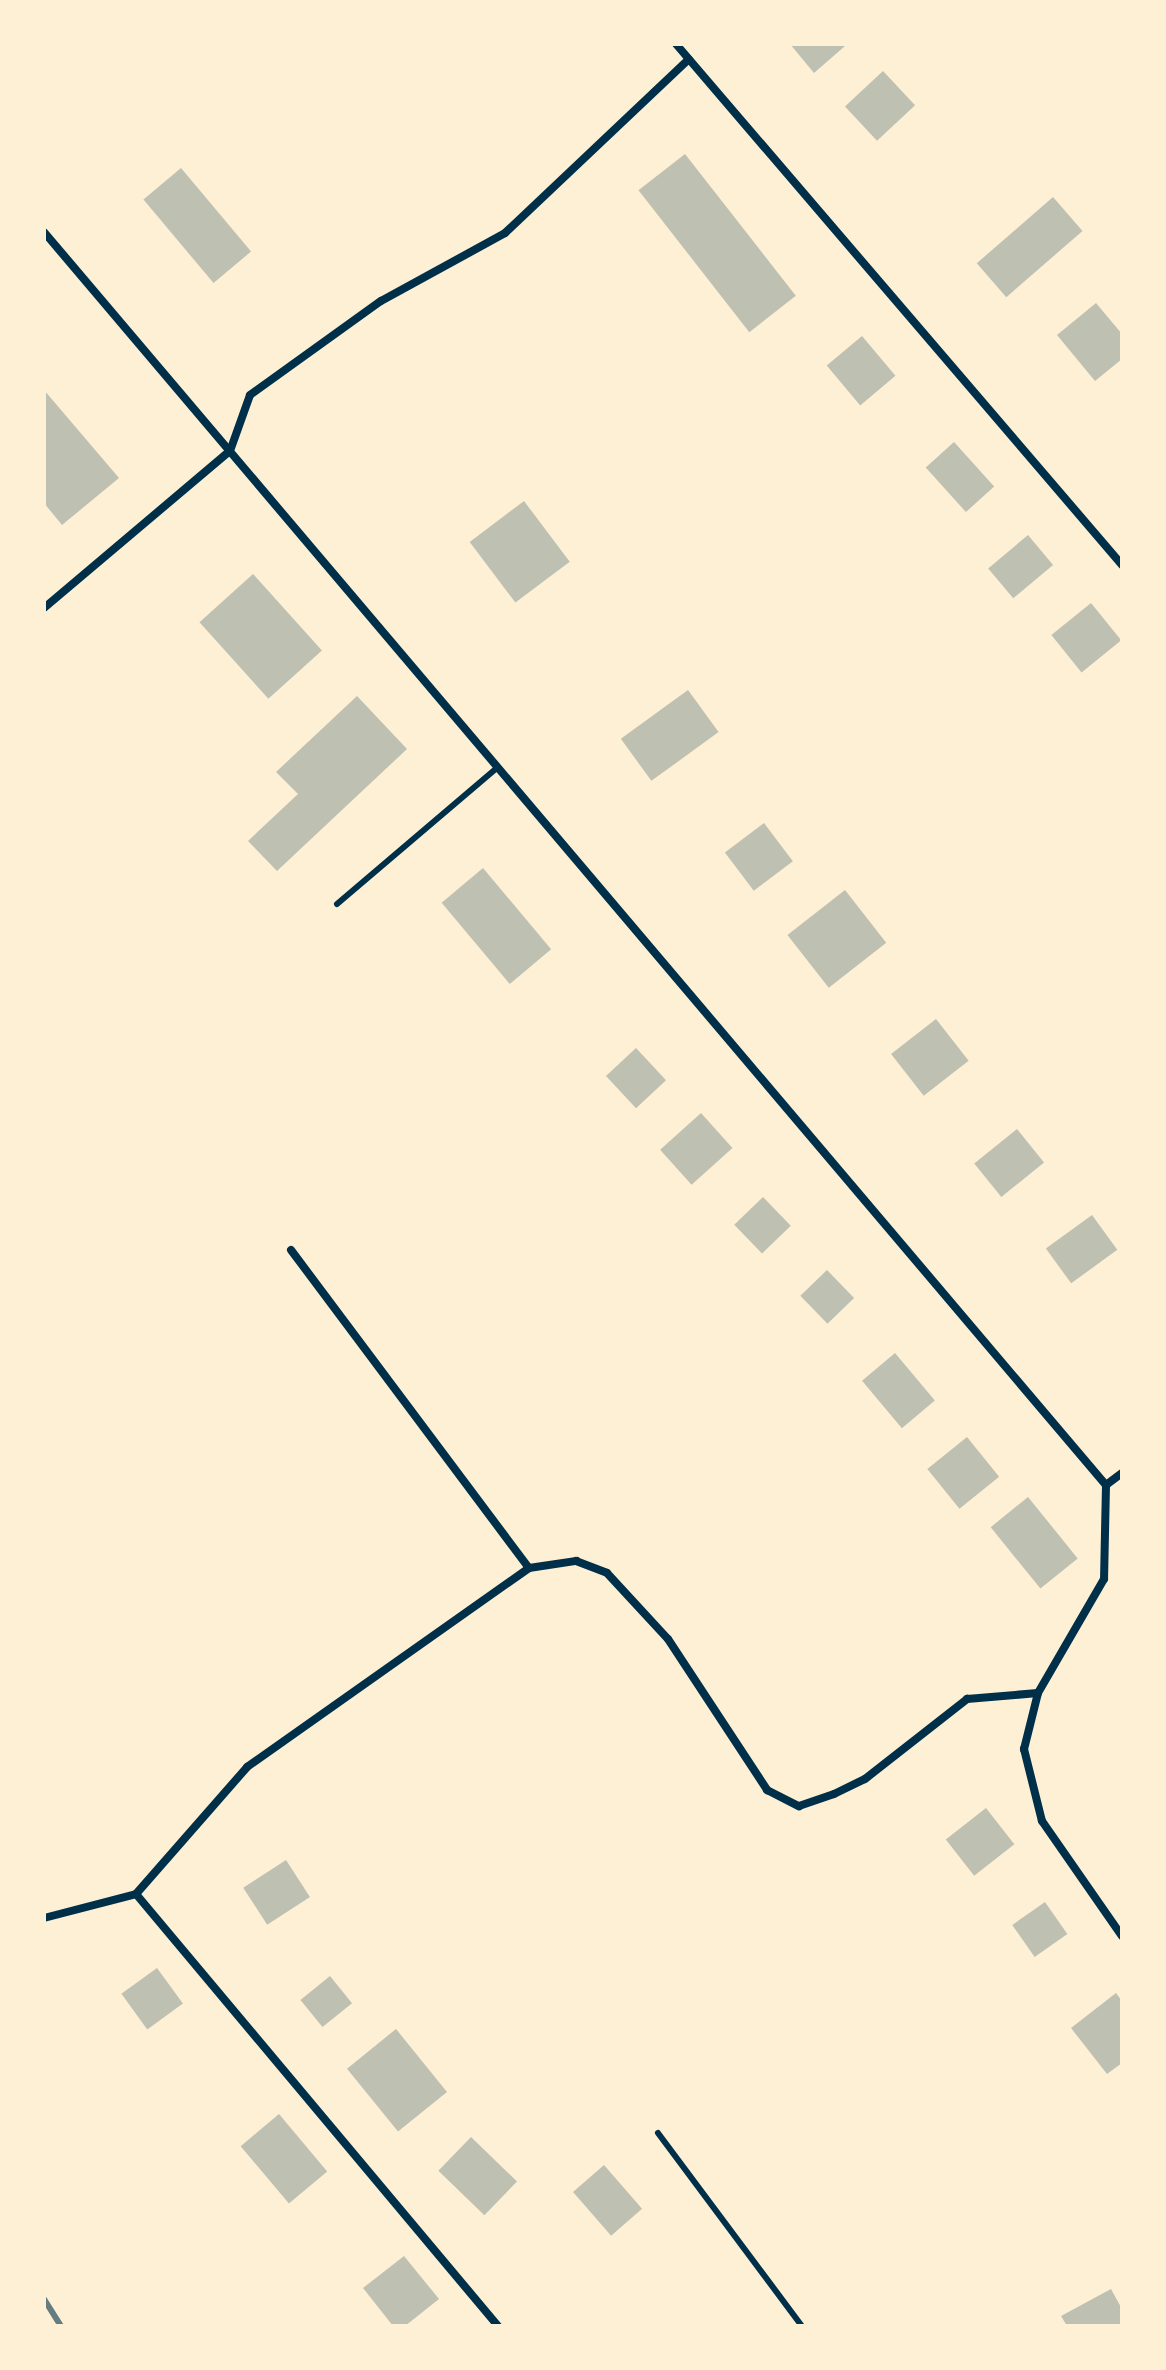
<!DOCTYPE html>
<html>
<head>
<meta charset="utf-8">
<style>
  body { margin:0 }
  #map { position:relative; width:1166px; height:2370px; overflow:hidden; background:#fdf0d5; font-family:Inter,sans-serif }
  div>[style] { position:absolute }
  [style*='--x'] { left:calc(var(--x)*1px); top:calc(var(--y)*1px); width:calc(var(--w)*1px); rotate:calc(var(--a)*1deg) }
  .building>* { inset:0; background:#bec0b2; transform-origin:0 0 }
  .service>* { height:6px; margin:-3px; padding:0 3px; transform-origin:3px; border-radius:3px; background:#003049 }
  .minor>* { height:8px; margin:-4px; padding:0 4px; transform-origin:4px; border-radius:4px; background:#003049 }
  .rail>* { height:6px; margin:-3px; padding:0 3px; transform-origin:3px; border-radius:3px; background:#657d81 }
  span { translate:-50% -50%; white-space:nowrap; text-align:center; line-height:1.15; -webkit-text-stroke:6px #fdf0d5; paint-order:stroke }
  .frame { position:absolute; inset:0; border:46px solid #fdf0d5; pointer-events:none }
</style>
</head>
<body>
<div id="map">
  <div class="building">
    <div style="clip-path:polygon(790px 44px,843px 44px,845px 46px,814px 73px)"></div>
    <div style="left:883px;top:71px;width:47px;height:52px;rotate:47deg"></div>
    <div style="left:685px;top:154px;width:180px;height:59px;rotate:52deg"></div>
    <div style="left:181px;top:168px;width:109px;height:49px;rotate:50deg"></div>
    <div style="left:1053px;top:197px;width:45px;height:101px;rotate:49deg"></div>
    <div style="clip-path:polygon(1096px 303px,1122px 334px,1122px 359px,1095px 381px,1057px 335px)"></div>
    <div style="left:862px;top:336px;width:52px;height:46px;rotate:50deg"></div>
    <div style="clip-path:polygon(44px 390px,119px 478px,62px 525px,44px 503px)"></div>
    <div style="left:954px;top:442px;width:60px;height:38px;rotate:48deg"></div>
    <div style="left:524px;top:501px;width:76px;height:68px;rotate:53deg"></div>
    <div style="left:1028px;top:535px;width:39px;height:52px;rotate:50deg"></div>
    <div style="left:253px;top:574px;width:103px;height:72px;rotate:48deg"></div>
    <div style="left:1091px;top:603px;width:48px;height:51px;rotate:51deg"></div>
    <div style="left:688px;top:690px;width:52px;height:83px;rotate:54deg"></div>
    <div style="clip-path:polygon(357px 696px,407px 749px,277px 871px,248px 841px,298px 794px,276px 772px)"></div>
    <div style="left:764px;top:823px;width:48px;height:49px;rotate:53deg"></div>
    <div style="left:483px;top:868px;width:106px;height:54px;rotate:50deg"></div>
    <div style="left:845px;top:890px;width:67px;height:73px;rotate:52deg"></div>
    <div style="left:936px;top:1019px;width:53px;height:57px;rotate:52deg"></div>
    <div style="left:636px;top:1048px;width:44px;height:41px;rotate:47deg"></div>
    <div style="left:701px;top:1113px;width:47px;height:55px;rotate:48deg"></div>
    <div style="left:1017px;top:1129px;width:43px;height:55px;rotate:51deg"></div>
    <div style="left:763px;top:1197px;width:40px;height:40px;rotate:46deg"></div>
    <div style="left:1092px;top:1215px;width:43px;height:57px;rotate:54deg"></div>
    <div style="left:827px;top:1270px;width:39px;height:37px;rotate:46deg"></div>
    <div style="left:895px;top:1353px;width:62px;height:43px;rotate:50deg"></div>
    <div style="left:967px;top:1437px;width:51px;height:51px;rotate:51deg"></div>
    <div style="left:1028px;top:1497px;width:79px;height:48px;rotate:51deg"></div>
    <div style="left:986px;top:1808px;width:46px;height:51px;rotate:52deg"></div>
    <div style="left:286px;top:1860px;width:44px;height:51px;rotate:57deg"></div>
    <div style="left:1045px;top:1902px;width:39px;height:40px;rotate:55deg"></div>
    <div style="left:157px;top:1968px;width:44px;height:44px;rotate:54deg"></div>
    <div style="left:330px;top:1976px;width:35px;height:38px;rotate:51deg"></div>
    <div style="clip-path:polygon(1116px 1993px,1122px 2001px,1122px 2063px,1107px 2074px,1071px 2028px)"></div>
    <div style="left:396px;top:2029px;width:81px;height:63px;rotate:51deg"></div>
    <div style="left:279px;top:2114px;width:75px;height:50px;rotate:50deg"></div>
    <div style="left:471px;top:2137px;width:64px;height:47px;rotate:44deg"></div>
    <div style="left:604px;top:2165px;width:58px;height:41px;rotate:49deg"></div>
    <div style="clip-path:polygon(404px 2256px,439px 2299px,405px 2326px,393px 2326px,363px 2288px)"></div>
    <div style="clip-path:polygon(1111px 2289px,1122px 2309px,1122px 2326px,1067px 2326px,1061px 2316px)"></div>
  </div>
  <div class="service">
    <div style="--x:337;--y:904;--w:211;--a:-40.4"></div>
    <div style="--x:658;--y:2133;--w:241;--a:53.3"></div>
  </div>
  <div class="minor">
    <div style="--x:676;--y:44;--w:686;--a:49.43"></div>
    <div style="--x:44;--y:232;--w:1643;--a:49.72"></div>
    <div style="--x:1106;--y:1485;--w:94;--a:91.2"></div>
    <div style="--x:1104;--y:1579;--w:132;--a:120.1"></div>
    <div style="--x:1038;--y:1693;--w:58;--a:104"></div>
    <div style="--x:1024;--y:1749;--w:74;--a:76"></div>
    <div style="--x:1042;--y:1821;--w:140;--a:55.2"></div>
    <div style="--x:44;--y:608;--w:243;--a:-40.2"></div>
    <div style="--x:230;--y:451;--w:59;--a:-70.3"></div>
    <div style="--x:250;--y:395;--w:161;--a:-35.7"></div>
    <div style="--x:381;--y:301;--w:141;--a:-28.7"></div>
    <div style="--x:505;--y:233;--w:253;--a:-43.4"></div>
    <div style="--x:291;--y:1250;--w:397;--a:53.2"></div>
    <div style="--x:529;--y:1568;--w:48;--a:-8.5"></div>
    <div style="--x:576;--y:1561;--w:33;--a:21"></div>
    <div style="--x:607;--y:1573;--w:90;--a:47.3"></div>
    <div style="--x:668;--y:1639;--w:181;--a:56.7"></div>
    <div style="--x:767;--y:1790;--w:36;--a:27"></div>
    <div style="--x:799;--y:1806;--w:37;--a:-19"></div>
    <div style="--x:834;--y:1794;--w:34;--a:-26"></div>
    <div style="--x:865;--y:1779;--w:130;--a:-38.1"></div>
    <div style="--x:967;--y:1699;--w:71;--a:-4.8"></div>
    <div style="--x:1106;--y:1485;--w:20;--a:-37"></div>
    <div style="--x:136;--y:1894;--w:564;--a:50.04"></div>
    <div style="--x:44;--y:1918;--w:95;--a:-14.6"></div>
    <div style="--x:136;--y:1894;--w:169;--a:-48.8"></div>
    <div style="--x:247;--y:1767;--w:345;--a:-35.2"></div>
  </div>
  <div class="rail">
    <div style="--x:44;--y:2299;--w:32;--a:58"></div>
  </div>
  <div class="frame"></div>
</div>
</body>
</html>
